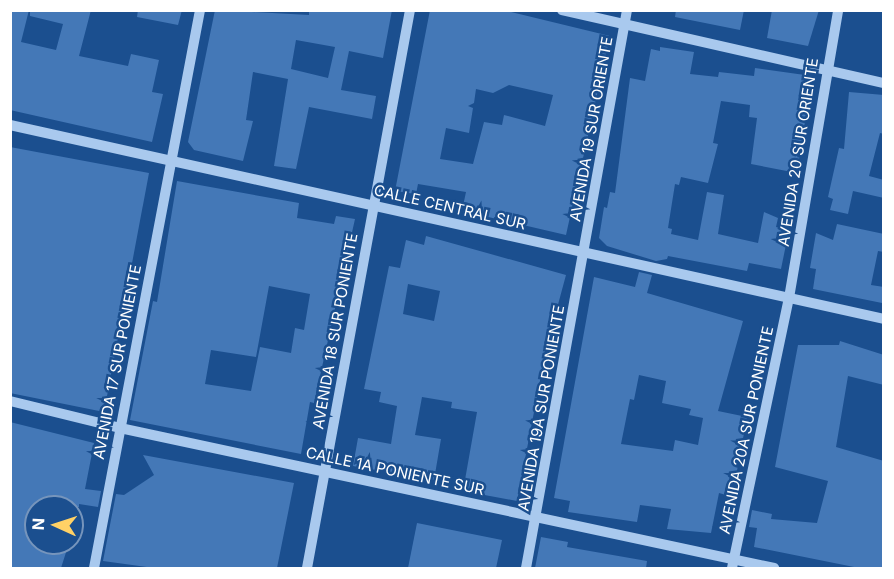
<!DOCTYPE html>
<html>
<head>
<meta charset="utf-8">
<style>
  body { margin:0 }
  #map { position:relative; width:894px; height:579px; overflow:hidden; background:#1b4f8f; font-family:Inter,sans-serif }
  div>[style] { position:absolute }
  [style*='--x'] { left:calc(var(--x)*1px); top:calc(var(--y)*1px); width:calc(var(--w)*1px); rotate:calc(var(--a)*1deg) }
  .building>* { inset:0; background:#4478b7 }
  .minor>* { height:10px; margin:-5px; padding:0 5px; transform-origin:5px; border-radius:5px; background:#a9c9ee }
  span { translate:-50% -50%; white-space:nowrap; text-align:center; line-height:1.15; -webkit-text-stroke:5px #1b4f8f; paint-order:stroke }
  .street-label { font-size:15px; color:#fff }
  .frame { position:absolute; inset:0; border:12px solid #fff; pointer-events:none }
  .north { position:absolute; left:24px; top:495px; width:60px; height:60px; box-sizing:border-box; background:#1b4f8f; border:2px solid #7695bc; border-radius:50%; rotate:273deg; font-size:16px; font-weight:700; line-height:24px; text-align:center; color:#fff }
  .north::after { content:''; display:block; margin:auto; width:21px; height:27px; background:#ffd166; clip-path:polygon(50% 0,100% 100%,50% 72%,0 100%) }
</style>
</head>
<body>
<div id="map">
  <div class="building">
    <div style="clip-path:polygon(10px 10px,29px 10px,21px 42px,56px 50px,63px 24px,30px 16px,30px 10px,91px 10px,79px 56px,128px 66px,131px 54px,159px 60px,152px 92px,163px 94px,152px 142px,10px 110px)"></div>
    <div style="clip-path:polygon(138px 10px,182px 10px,178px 25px,137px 17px)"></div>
    <div style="clip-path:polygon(evenodd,215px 10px,309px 15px,309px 10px,392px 10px,383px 58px,349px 51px,341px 90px,376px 96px,372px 119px,309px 107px,296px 169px,274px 166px,288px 79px,253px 72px,246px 120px,253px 121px,243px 161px,194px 150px,188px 142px,215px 10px,296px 40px,335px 47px,328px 78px,291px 69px,296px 40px)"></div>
    <div style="clip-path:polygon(evenodd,430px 10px,503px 10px,610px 36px,566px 235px,475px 214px,476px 209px,463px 206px,466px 192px,418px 184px,416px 194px,395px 191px,430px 10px,509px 85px,553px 95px,545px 126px,504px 115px,502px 125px,484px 122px,473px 164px,440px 159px,446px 128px,469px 133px,473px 108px,468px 106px,474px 103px,476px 89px,493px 93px,509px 85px)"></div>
    <div style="clip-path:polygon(676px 10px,744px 10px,740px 30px,675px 17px)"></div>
    <div style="clip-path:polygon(772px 10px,819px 10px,808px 46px,767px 38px)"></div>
    <div style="clip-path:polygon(660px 47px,694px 52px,690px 74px,718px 77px,719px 72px,754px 76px,755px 68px,812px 76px,797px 173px,751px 164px,757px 118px,749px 117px,750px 105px,721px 101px,713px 143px,718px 144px,708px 183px,681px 177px,679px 185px,675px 184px,668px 228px,672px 229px,671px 234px,698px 240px,707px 192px,724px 195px,718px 234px,758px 243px,764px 212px,778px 218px,776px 227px,789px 230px,781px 269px,749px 263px,747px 271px,668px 256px,667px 259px,656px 261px,607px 246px,599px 238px,604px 207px,607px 208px,610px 192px,615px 193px,630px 78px,645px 81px,651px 49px,660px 51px)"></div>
    <div style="clip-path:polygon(849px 92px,884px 95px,884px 134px,880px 133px,869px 176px,884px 180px,884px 198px,853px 191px,848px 214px,830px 210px,833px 199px,828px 197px,839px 148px,844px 149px)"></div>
    <div style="clip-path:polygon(10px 147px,149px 173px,104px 412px,10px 393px)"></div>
    <div style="clip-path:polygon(evenodd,177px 181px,299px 203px,297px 218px,334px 224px,336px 216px,355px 219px,314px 403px,310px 402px,301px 454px,130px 420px,153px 301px,157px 302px,177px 181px,269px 286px,310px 294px,304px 330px,295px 328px,291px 353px,260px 347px,251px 391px,205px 384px,211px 350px,256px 357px,269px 286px)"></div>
    <div style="clip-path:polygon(837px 224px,884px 234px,884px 252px,878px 251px,871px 285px,884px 287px,882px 303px,813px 289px,816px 269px,810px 268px,816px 233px,833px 240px)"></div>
    <div style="clip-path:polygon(evenodd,426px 236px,566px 275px,546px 349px,517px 501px,463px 491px,477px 412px,451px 408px,452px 402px,422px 397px,415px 435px,441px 439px,434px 480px,353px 466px,358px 438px,391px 444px,397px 406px,379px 402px,381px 392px,364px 389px,389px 266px,400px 268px,406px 240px,424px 245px,426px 236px,408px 284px,440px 291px,434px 321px,403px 314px,408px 284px)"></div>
    <div style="clip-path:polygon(evenodd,639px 272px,652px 275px,647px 293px,743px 321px,718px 411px,747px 417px,736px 476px,730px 475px,726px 495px,719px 493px,711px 533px,667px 529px,671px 509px,640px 505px,637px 522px,568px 512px,570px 501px,554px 498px,594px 277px,635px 287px,639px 272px,639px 375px,666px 381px,662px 403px,691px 409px,689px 415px,703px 418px,698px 445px,675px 440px,673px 451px,621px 444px,630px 399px,634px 400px,639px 375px)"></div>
    <div style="clip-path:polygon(840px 341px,884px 355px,884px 385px,848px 376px,836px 447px,884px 461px,884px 568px,859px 568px,754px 547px,757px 528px,749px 527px,752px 510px,772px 514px,771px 519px,817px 523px,828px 481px,775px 467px,798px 345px,839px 345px)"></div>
    <div style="clip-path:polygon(10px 422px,94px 443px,85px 489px,101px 491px,98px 507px,79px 504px,79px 507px,36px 507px,36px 543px,69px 543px,61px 568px,10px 568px)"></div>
    <div style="clip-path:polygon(143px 455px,294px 483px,277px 568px,154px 568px,103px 561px,116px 494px,124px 495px,154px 475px)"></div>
    <div style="clip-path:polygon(417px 523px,502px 540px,496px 568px,408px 568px)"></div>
    <div style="clip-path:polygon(541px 537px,568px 542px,567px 547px,647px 561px,646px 568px,535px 568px)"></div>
  </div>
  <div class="minor">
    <div style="--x:562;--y:10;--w:330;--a:12.8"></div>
    <div style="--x:10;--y:125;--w:895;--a:12.51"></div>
    <div style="--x:10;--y:401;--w:113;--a:13.8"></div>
    <div style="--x:120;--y:428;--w:669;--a:12.08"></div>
    <div style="--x:94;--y:568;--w:568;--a:-79.24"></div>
    <div style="--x:307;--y:568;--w:567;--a:-79.54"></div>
    <div style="--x:526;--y:568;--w:567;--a:-79.74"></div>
    <div style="--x:732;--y:568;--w:276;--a:-78.1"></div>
    <div style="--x:789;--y:298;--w:292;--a:-80.3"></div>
  </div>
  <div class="street-label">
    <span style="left:591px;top:129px;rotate:-80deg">AVENIDA 19 SUR ORIENTE</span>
    <span style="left:798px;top:152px;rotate:-81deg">AVENIDA 20 SUR ORIENTE</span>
    <span style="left:450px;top:207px;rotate:13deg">CALLE CENTRAL SUR</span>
    <span style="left:335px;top:331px;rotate:-80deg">AVENIDA 18 SUR PONIENTE</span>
    <span style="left:117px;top:362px;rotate:-79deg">AVENIDA 17 SUR PONIENTE</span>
    <span style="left:541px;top:408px;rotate:-80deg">AVENIDA 19A SUR PONIENTE</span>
    <span style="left:746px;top:430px;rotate:-78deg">AVENIDA 20A SUR PONIENTE</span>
    <span style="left:395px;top:471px;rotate:12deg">CALLE 1A PONIENTE SUR</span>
  </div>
  <div class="frame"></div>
  <div class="north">N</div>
</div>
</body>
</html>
